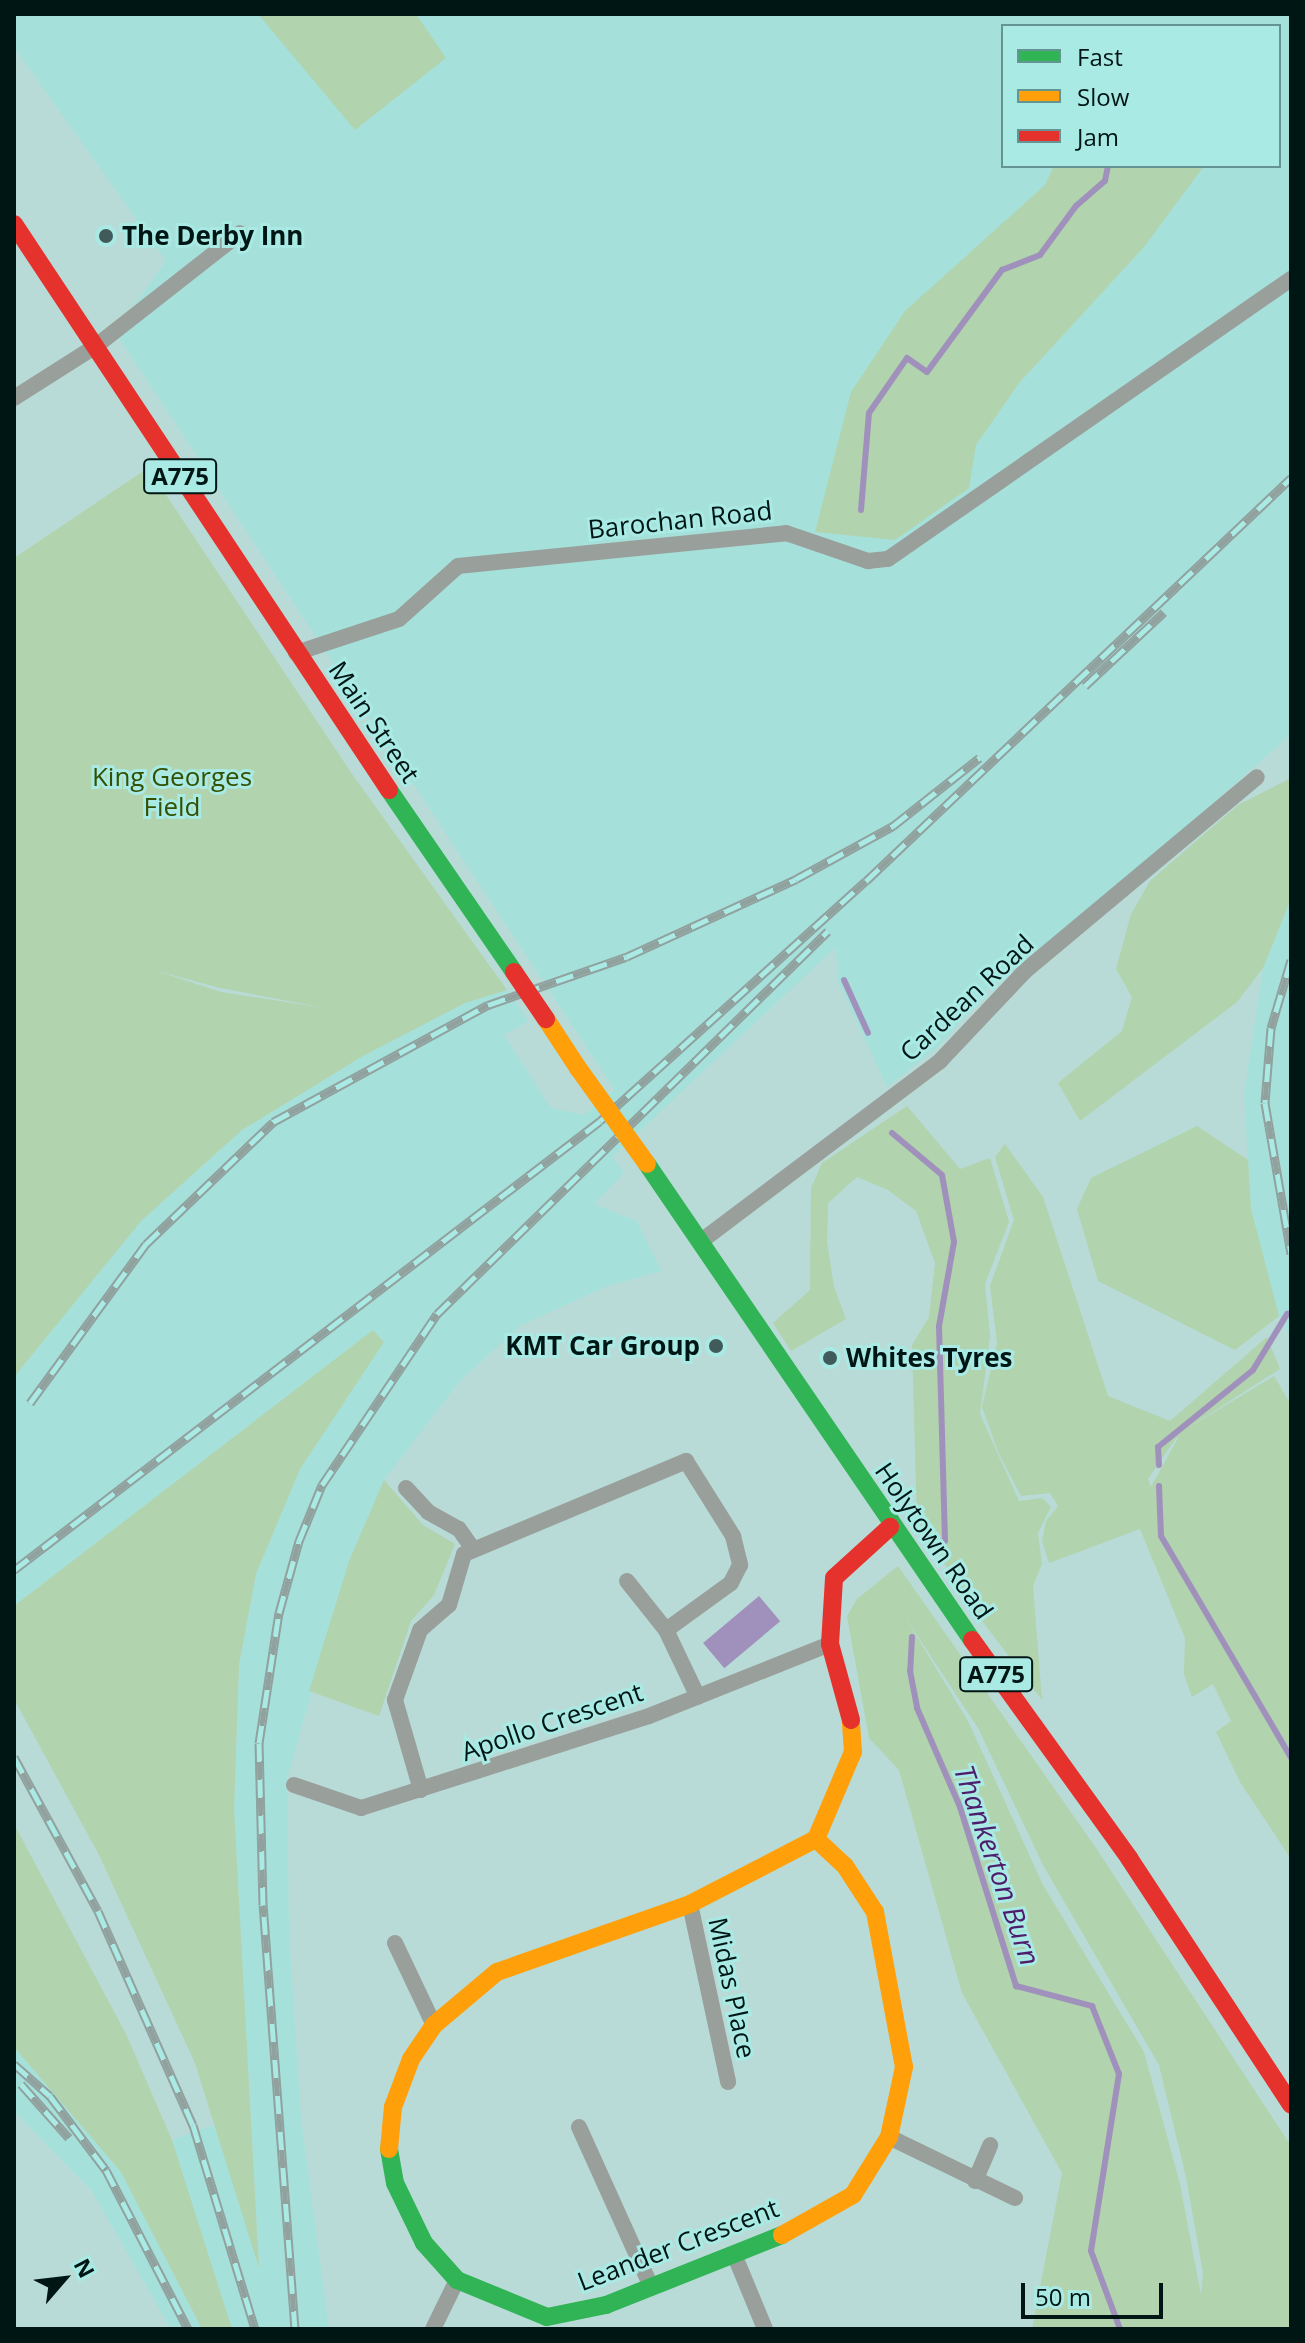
<!DOCTYPE html>
<html>
<head>
<meta charset="utf-8">
<style>
  body { margin:0 }
  #map { position:relative; width:1305px; height:2343px; overflow:hidden; background:#b8dbd8; font-family:"Open Sans",sans-serif }
  div>[style] { position:absolute }
  [style*='--x'] { left:calc(var(--x)*1px); top:calc(var(--y)*1px); width:calc(var(--w)*1px); rotate:calc(var(--a)*1deg) }
  .built>* { inset:0; background:#a6e0db }
  .green>* { inset:0; background:#b1d3ad }
  .water>* { inset:0; background:#a091bc; transform-origin:0 0 }
  .stream>* { height:6px; margin:-3px; padding:0 3px; transform-origin:3px; border-radius:3px; background:#a091bc }
  .street>* { height:16px; margin:-8px; padding:0 8px; transform-origin:8px; border-radius:8px; background:#999f9a }
  .fast>* { height:18px; margin:-9px; padding:0 9px; transform-origin:9px; border-radius:9px; background:#30b455 }
  .slow>* { height:18px; margin:-9px; padding:0 9px; transform-origin:9px; border-radius:9px; background:#ff9f0a }
  .jam>* { height:18px; margin:-9px; padding:0 9px; transform-origin:9px; border-radius:9px; background:#e5322d }
  .rail>* { height:9px; margin-top:-4.5px; transform-origin:0; background:repeating-linear-gradient(90deg,#a9eae5 0 18px,#90a19e 0 36px); box-sizing:border-box; border-block:2px solid #90a19e }
  .slow-bridge>* { height:18px; margin:-9px; padding:0 9px; transform-origin:9px; border-radius:9px; background:#ff9f0a }
  .jam-bridge>* { height:18px; margin:-9px; padding:0 9px; transform-origin:9px; border-radius:9px; background:#e5322d }
  .dots>* { width:22px; height:22px; translate:-50% -50%; box-sizing:border-box; border:4px solid #a9eae5; border-radius:50% }
  span { translate:-50% -50%; white-space:nowrap; text-align:center; line-height:1.15; -webkit-text-stroke:6px #a9eae5; paint-order:stroke }
  .shield-label span { padding:2px 6px; background:#a9eae5; border:2px solid; border-radius:6px; -webkit-text-stroke-width:0 }
  .shield-label { font-size:24px; color:#001615; font-weight:700 }
  .poi-label { font-size:26px; color:#001615; font-weight:700 }
  .left { translate:0 -50%; text-align:left }
  .right { translate:-100% -50%; text-align:right }
  .street-label { font-size:26px; color:#001615 }
  .park-label { font-size:26px; color:#335101 }
  .water-label { font-size:28px; color:#4d1d6b; font-style:italic }
  .frame { position:absolute; inset:0; border:16px solid #001615; pointer-events:none }
  .legend { position:absolute; left:1001px; top:24px; width:280px; height:144px; box-sizing:border-box; background:#a9eae5; border:2px solid #659592; margin:0; padding:10px 14px; list-style:none; font-size:24px; color:#001615 }
  .legend li { display:flex; align-items:center; gap:16px; height:40px }
  .legend b { width:40px; border:2px solid #659592 }
  .north { position:absolute; left:24px; top:2239px; width:80px; height:80px; -webkit-text-stroke:6px #a9eae5; paint-order:stroke; rotate:62deg; font-size:22px; font-weight:700; line-height:32px; text-align:center; color:#001615 }
  .north::after { content:''; display:block; margin:auto; width:28px; height:36px; background:#001615; clip-path:polygon(50% 0,100% 100%,50% 72%,0 100%) }
  .scale { position:absolute; left:1021px; top:2283px; width:142px; height:36px; box-sizing:border-box; border:4px solid #001615; border-top:0; padding-left:10px; font-size:24px; line-height:28px; white-space:nowrap; color:#001615; -webkit-text-stroke:6px #a9eae5; paint-order:stroke }
</style>
</head>
<body>
<div id="map">
  <div class="built">
    <div style="clip-path:polygon(evenodd,14px 14px,1291px 14px,1291px 734px,1087px 915px,998px 977px,941px 1044px,887px 1087px,838px 981px,836px 947px,612px 1157px,624px 1173px,594px 1204px,637px 1221px,661px 1271px,605px 1287px,520px 1326px,460px 1381px,384px 1480px,349px 1561px,287px 1779px,289px 1935px,301px 2119px,329px 2329px,232px 2329px,172px 2140px,218px 2124px,259px 2263px,234px 1813px,239px 1665px,256px 1574px,300px 1469px,383px 1342px,373px 1330px,14px 1606px,14px 1377px,141px 1221px,242px 1130px,363px 1056px,465px 1003px,507px 990px,529px 1021px,504px 1035px,551px 1108px,584px 1115px,615px 1090px,115px 332px,166px 261px,14px 47px,14px 14px,1003px 26px,1279px 26px,1279px 166px,1204px 166px,1144px 247px,1019px 383px,976px 445px,815px 532px,852px 392px,905px 311px,1045px 185px,1054px 166px,1003px 166px,1003px 26px)"></div>
    <div style="clip-path:polygon(1291px 899px,1291px 1340px,1272px 1300px,1251px 1209px,1244px 1095px,1263px 968px)"></div>
    <div style="clip-path:polygon(14px 2047px,121px 2172px,202px 2329px,171px 2329px,92px 2191px,14px 2111px)"></div>
  </div>
  <div class="green">
    <div style="clip-path:polygon(258px 14px,416px 14px,446px 58px,355px 130px)"></div>
    <div style="clip-path:polygon(1054px 166px,1204px 166px,1144px 247px,1019px 383px,976px 445px,969px 488px,895px 540px,815px 532px,851px 392px,905px 311px,1045px 185px)"></div>
    <div style="clip-path:polygon(evenodd,148px 468px,352px 774px,507px 990px,465px 1003px,363px 1056px,242px 1130px,141px 1221px,14px 1377px,14px 558px,148px 468px,154px 970px,220px 988px,325px 1008px,221px 992px,154px 970px)"></div>
    <div style="clip-path:polygon(1291px 778px,1291px 899px,1263px 968px,1237px 1002px,1080px 1121px,1058px 1083px,1122px 1031px,1132px 997px,1116px 969px,1131px 914px,1150px 881px,1238px 805px)"></div>
    <div style="clip-path:polygon(907px 1106px,960px 1169px,990px 1158px,1009px 1222px,985px 1284px,990px 1336px,980px 1414px,1019px 1501px,1042px 1498px,1051px 1507px,1038px 1533px,1042px 1564px,1033px 1586px,1042px 1700px,973px 1609px,917px 1520px,912px 1345px,929px 1317px,935px 1263px,916px 1211px,888px 1190px,857px 1177px,828px 1203px,827px 1242px,834px 1287px,846px 1319px,791px 1351px,773px 1323px,810px 1290px,811px 1188px,822px 1163px)"></div>
    <div style="clip-path:polygon(1197px 1126px,1248px 1160px,1251px 1209px,1279px 1316px,1235px 1350px,1098px 1281px,1077px 1209px,1091px 1178px)"></div>
    <div style="clip-path:polygon(evenodd,1005px 1144px,1043px 1197px,1108px 1396px,1170px 1421px,1267px 1337px,1280px 1369px,1183px 1431px,1274px 1376px,1291px 1405px,1291px 1751px,1276px 1728px,1291px 1754px,1291px 1859px,1240px 1782px,1216px 1732px,1231px 1721px,1213px 1684px,1192px 1697px,1184px 1674px,1185px 1638px,1140px 1529px,1049px 1563px,1042px 1541px,1046px 1521px,1058px 1506px,1050px 1493px,1021px 1496px,999px 1454px,982px 1407px,997px 1343px,990px 1286px,1014px 1220px,995px 1157px,1005px 1144px,1177px 1437px,1178px 1438px,1151px 1487px,1148px 1479px,1177px 1437px)"></div>
    <div style="clip-path:polygon(373px 1330px,384px 1342px,300px 1469px,256px 1574px,239px 1665px,234px 1809px,259px 2268px,195px 2063px,99px 1855px,14px 1699px,14px 1606px)"></div>
    <div style="clip-path:polygon(384px 1480px,423px 1525px,455px 1544px,434px 1595px,411px 1621px,379px 1716px,309px 1691px,349px 1561px)"></div>
    <div style="clip-path:polygon(evenodd,898px 1566px,1096px 1848px,1291px 2146px,1291px 2329px,1032px 2329px,1062px 2173px,962px 1993px,899px 1770px,869px 1738px,847px 1616px,857px 1599px,898px 1566px,903px 1614px,978px 1728px,1043px 1865px,1159px 2065px,1186px 2177px,1203px 2273px,1201px 2295px,1180px 2184px,1144px 2052px,1043px 1885px,968px 1721px,903px 1614px)"></div>
    <div style="clip-path:polygon(14px 1824px,126px 2034px,172px 2140px,232px 2329px,202px 2329px,121px 2172px,14px 2047px)"></div>
  </div>
  <div class="water">
    <div style="left:759px;top:1596px;width:33px;height:73px;rotate:50deg"></div>
  </div>
  <div class="stream">
    <div style="--x:861;--y:510;--w:97;--a:-85.3"></div>
    <div style="--x:869;--y:413;--w:67;--a:-55.4"></div>
    <div style="--x:907;--y:358;--w:24;--a:35"></div>
    <div style="--x:927;--y:372;--w:127;--a:-53.7"></div>
    <div style="--x:1002;--y:270;--w:41;--a:-21.5"></div>
    <div style="--x:1040;--y:255;--w:61;--a:-53.7"></div>
    <div style="--x:1076;--y:206;--w:38;--a:-41"></div>
    <div style="--x:1105;--y:181;--w:15;--a:-79"></div>
    <div style="--x:844;--y:980;--w:58;--a:65.6"></div>
    <div style="--x:892;--y:1133;--w:65;--a:40"></div>
    <div style="--x:942;--y:1175;--w:68;--a:79.8"></div>
    <div style="--x:954;--y:1242;--w:85;--a:100.1"></div>
    <div style="--x:939;--y:1326;--w:215;--a:88.4"></div>
    <div style="--x:1159;--y:1465;--w:18;--a:-93"></div>
    <div style="--x:1158;--y:1447;--w:122;--a:-39"></div>
    <div style="--x:1253;--y:1370;--w:66;--a:-58.7"></div>
    <div style="--x:1159;--y:1486;--w:50;--a:87.7"></div>
    <div style="--x:1161;--y:1536;--w:257;--a:59.6"></div>
    <div style="--x:912;--y:1637;--w:34;--a:93"></div>
    <div style="--x:910;--y:1671;--w:38;--a:79"></div>
    <div style="--x:917;--y:1708;--w:108;--a:66.5"></div>
    <div style="--x:960;--y:1807;--w:188;--a:72.6"></div>
    <div style="--x:1016;--y:1986;--w:79;--a:14.7"></div>
    <div style="--x:1092;--y:2006;--w:73;--a:68.3"></div>
    <div style="--x:1119;--y:2074;--w:179;--a:99"></div>
    <div style="--x:1091;--y:2251;--w:83;--a:69.6"></div>
  </div>
  <div class="street">
    <div style="--x:14;--y:398;--w:97;--a:-32.4"></div>
    <div style="--x:96;--y:346;--w:183;--a:-38.1"></div>
    <div style="--x:296;--y:653;--w:108;--a:-18.3"></div>
    <div style="--x:399;--y:619;--w:79;--a:-41.9"></div>
    <div style="--x:458;--y:566;--w:330;--a:-5.7"></div>
    <div style="--x:786;--y:533;--w:87;--a:18.9"></div>
    <div style="--x:868;--y:561;--w:20;--a:-6"></div>
    <div style="--x:888;--y:559;--w:491;--a:-34.8"></div>
    <div style="--x:700;--y:1242;--w:301;--a:-37"></div>
    <div style="--x:940;--y:1061;--w:124;--a:-46.6"></div>
    <div style="--x:1025;--y:971;--w:302;--a:-39.9"></div>
    <div style="--x:406;--y:1488;--w:33;--a:47"></div>
    <div style="--x:428;--y:1512;--w:35;--a:29"></div>
    <div style="--x:459;--y:1529;--w:24;--a:55"></div>
    <div style="--x:627;--y:1581;--w:63;--a:51.5"></div>
    <div style="--x:294;--y:1785;--w:71;--a:18.9"></div>
    <div style="--x:361;--y:1808;--w:302;--a:-17.7"></div>
    <div style="--x:649;--y:1716;--w:195;--a:-21.7"></div>
    <div style="--x:421;--y:1790;--w:94;--a:-106.1"></div>
    <div style="--x:395;--y:1700;--w:74;--a:-70.3"></div>
    <div style="--x:420;--y:1630;--w:38;--a:-41"></div>
    <div style="--x:449;--y:1605;--w:53;--a:-73.6"></div>
    <div style="--x:464;--y:1554;--w:241;--a:-22.7"></div>
    <div style="--x:686;--y:1461;--w:89;--a:57.9"></div>
    <div style="--x:733;--y:1536;--w:30;--a:76"></div>
    <div style="--x:740;--y:1565;--w:20;--a:117"></div>
    <div style="--x:731;--y:1583;--w:80;--a:144.1"></div>
    <div style="--x:666;--y:1630;--w:74;--a:64.5"></div>
    <div style="--x:690;--y:1904;--w:182;--a:77.9"></div>
    <div style="--x:395;--y:1943;--w:91;--a:64.6"></div>
    <div style="--x:579;--y:2127;--w:172;--a:65.7"></div>
    <div style="--x:889;--y:2137;--w:140;--a:25.8"></div>
    <div style="--x:975;--y:2181;--w:39;--a:-67"></div>
    <div style="--x:734;--y:2254;--w:81;--a:67.5"></div>
    <div style="--x:433;--y:2329;--w:55;--a:-63.9"></div>
  </div>
  <div class="fast">
    <div style="--x:389;--y:790;--w:221;--a:55.5"></div>
    <div style="--x:647;--y:1164;--w:576;--a:55.68"></div>
    <div style="--x:389;--y:2149;--w:35;--a:80"></div>
    <div style="--x:395;--y:2183;--w:67;--a:64.2"></div>
    <div style="--x:424;--y:2243;--w:50;--a:48.3"></div>
    <div style="--x:457;--y:2280;--w:97;--a:22.3"></div>
    <div style="--x:547;--y:2317;--w:60;--a:-11.5"></div>
    <div style="--x:606;--y:2305;--w:189;--a:-21.7"></div>
  </div>
  <div class="slow">
    <div style="--x:546;--y:1019;--w:59;--a:56.9"></div>
    <div style="--x:389;--y:2149;--w:42;--a:-84.6"></div>
    <div style="--x:393;--y:2107;--w:51;--a:-69.4"></div>
    <div style="--x:411;--y:2059;--w:41;--a:-55.9"></div>
    <div style="--x:434;--y:2025;--w:82;--a:-40.1"></div>
    <div style="--x:497;--y:1972;--w:205;--a:-19.4"></div>
    <div style="--x:690;--y:1904;--w:142;--a:-27.3"></div>
    <div style="--x:816;--y:1839;--w:95;--a:-67"></div>
    <div style="--x:853;--y:1752;--w:32;--a:-94"></div>
    <div style="--x:782;--y:2235;--w:81;--a:-29.4"></div>
    <div style="--x:853;--y:2195;--w:68;--a:-58.2"></div>
    <div style="--x:889;--y:2137;--w:72;--a:-77.9"></div>
    <div style="--x:904;--y:2067;--w:158;--a:-100.6"></div>
    <div style="--x:875;--y:1912;--w:55;--a:-123.1"></div>
    <div style="--x:845;--y:1866;--w:40;--a:-137"></div>
  </div>
  <div class="jam">
    <div style="--x:14;--y:224;--w:679;--a:56.47"></div>
    <div style="--x:972;--y:1640;--w:269;--a:54.2"></div>
    <div style="--x:1129;--y:1858;--w:295;--a:56.7"></div>
    <div style="--x:851;--y:1720;--w:79;--a:-105.4"></div>
    <div style="--x:830;--y:1644;--w:66;--a:-86.5"></div>
    <div style="--x:834;--y:1578;--w:76;--a:-42.3"></div>
  </div>
  <div class="rail">
    <div style="--x:1085;--y:686;--w:108;--a:-43.1"></div>
    <div style="--x:1291;--y:960;--w:71;--a:106.4"></div>
    <div style="--x:1271;--y:1028;--w:75;--a:94.6"></div>
    <div style="--x:1265;--y:1103;--w:153;--a:80.2"></div>
    <div style="--x:30;--y:1403;--w:197;--a:-53.9"></div>
    <div style="--x:146;--y:1244;--w:176;--a:-43.8"></div>
    <div style="--x:273;--y:1122;--w:245;--a:-28.6"></div>
    <div style="--x:488;--y:1005;--w:146;--a:-19.2"></div>
    <div style="--x:626;--y:957;--w:187;--a:-24.6"></div>
    <div style="--x:796;--y:879;--w:111;--a:-28.7"></div>
    <div style="--x:893;--y:826;--w:110;--a:-38.3"></div>
    <div style="--x:14;--y:1570;--w:738;--a:-37.46"></div>
    <div style="--x:600;--y:1121;--w:358;--a:-42.1"></div>
    <div style="--x:866;--y:881;--w:586;--a:-43.48"></div>
    <div style="--x:14;--y:1757;--w:175;--a:61.4"></div>
    <div style="--x:98;--y:1911;--w:234;--a:66.1"></div>
    <div style="--x:193;--y:2125;--w:213;--a:73.1"></div>
    <div style="--x:14;--y:2064;--w:48;--a:41.6"></div>
    <div style="--x:50;--y:2096;--w:93;--a:52.9"></div>
    <div style="--x:106;--y:2170;--w:179;--a:62.7"></div>
    <div style="--x:21;--y:2084;--w:72;--a:48.4"></div>
    <div style="--x:295;--y:2329;--w:425;--a:-94.3"></div>
    <div style="--x:263;--y:1905;--w:162;--a:-91.4"></div>
    <div style="--x:259;--y:1743;--w:132;--a:-81.3"></div>
    <div style="--x:279;--y:1613;--w:75;--a:-74.5"></div>
    <div style="--x:299;--y:1541;--w:61;--a:-67.7"></div>
    <div style="--x:322;--y:1485;--w:206;--a:-56.1"></div>
    <div style="--x:437;--y:1314;--w:547;--a:-44.41"></div>
  </div>
  <div class="slow-bridge">
    <div style="--x:578;--y:1068;--w:118;--a:54.3"></div>
  </div>
  <div class="jam-bridge">
    <div style="--x:514;--y:972;--w:57;--a:55.8"></div>
  </div>
  <div class="dots">
    <div style="left:106px;top:236px;background:#405b59"></div>
    <div style="left:716px;top:1346px;background:#405b59"></div>
    <div style="left:830px;top:1358px;background:#405b59"></div>
  </div>
  <div class="shield-label">
    <span style="left:180px;top:476px">A775</span>
    <span style="left:996px;top:1674px">A775</span>
  </div>
  <div class="poi-label">
    <span class="left" style="left:122px;top:236px">The Derby Inn</span>
    <span class="right" style="left:700px;top:1346px">KMT Car Group</span>
    <span class="left" style="left:846px;top:1358px">Whites Tyres</span>
  </div>
  <div class="street-label">
    <span style="left:680px;top:520px;rotate:-6deg">Barochan Road</span>
    <span style="left:374px;top:722px;rotate:56deg">Main Street</span>
    <span style="left:967px;top:998px;rotate:-43deg">Cardean Road</span>
    <span style="left:934px;top:1541px;rotate:55deg">Holytown Road</span>
    <span style="left:552px;top:1722px;rotate:-19deg">Apollo Crescent</span>
    <span style="left:732px;top:1988px;rotate:78deg">Midas Place</span>
    <span style="left:678px;top:2245px;rotate:-21deg">Leander Crescent</span>
  </div>
  <div class="park-label">
    <span style="left:172px;top:792px">King Georges<br>Field</span>
  </div>
  <div class="water-label">
    <span style="left:998px;top:1865px;rotate:71deg">Thankerton Burn</span>
  </div>
  <div class="frame"></div>
  <ul class="legend">
  <li><b style="height:10px;background:#30b455"></b>Fast</li>
  <li><b style="height:10px;background:#ff9f0a"></b>Slow</li>
  <li><b style="height:10px;background:#e5322d"></b>Jam</li>
  </ul>
  <div class="north">N</div>
  <div class="scale">50 m</div>
</div>
</body>
</html>
